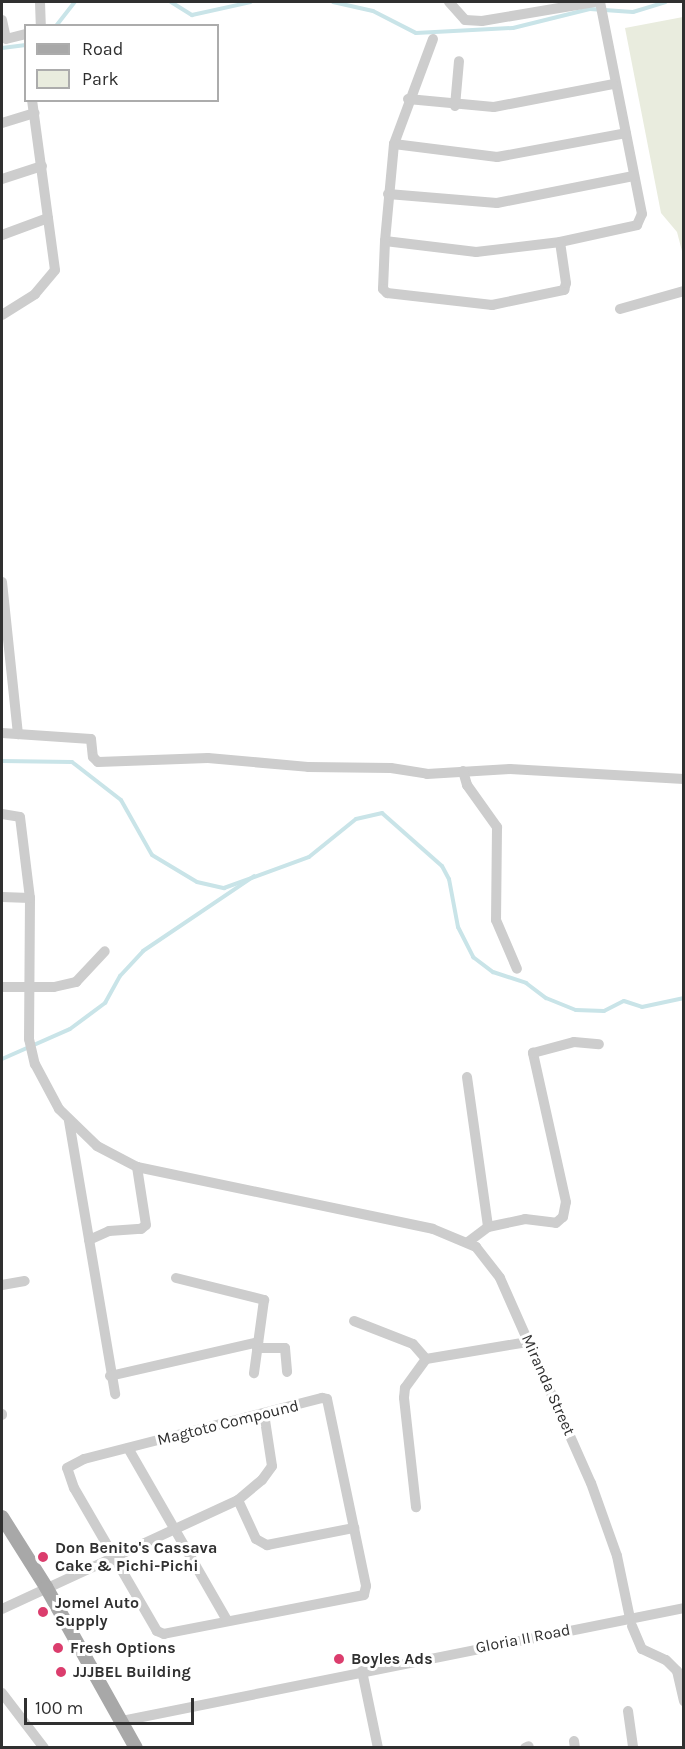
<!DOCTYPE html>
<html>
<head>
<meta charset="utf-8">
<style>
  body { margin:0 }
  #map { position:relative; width:685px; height:1749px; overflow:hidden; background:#fff; font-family:Karla,sans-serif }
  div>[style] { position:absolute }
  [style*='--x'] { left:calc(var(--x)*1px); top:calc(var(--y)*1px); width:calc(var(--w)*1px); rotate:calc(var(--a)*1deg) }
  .green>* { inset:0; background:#e9ecde }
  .stream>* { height:4px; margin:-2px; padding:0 2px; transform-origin:2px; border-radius:2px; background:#c9e4e8 }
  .minor>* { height:10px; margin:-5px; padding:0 5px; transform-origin:5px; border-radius:5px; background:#cdcdcd }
  .major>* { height:14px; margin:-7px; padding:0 7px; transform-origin:7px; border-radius:7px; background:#a8a8a8 }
  .dots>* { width:16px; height:16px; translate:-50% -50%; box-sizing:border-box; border:3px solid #fff; border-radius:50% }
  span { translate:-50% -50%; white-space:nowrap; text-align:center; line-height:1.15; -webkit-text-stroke:6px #fff; paint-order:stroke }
  .street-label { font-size:16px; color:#303030 }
  .poi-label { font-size:16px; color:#303030; font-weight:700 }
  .left { translate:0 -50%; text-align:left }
  .frame { position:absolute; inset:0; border:3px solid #303030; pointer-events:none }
  .legend { position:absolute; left:24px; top:24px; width:195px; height:78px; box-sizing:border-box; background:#fff; border:2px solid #acacac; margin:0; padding:8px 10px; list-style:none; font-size:18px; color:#303030 }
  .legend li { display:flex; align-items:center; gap:12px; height:30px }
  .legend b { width:30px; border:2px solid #acacac }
  .scale { position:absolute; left:24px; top:1698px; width:170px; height:27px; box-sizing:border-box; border:3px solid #303030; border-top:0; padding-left:8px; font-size:18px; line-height:21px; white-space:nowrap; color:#303030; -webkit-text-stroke:4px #fff; paint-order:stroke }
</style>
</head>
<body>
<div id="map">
  <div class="green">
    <div style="clip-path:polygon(683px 17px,684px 17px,683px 255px,677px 232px,661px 213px,625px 28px)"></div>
  </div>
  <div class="stream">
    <div style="--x:171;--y:2;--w:25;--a:32"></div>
    <div style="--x:192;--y:15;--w:60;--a:-12.4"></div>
    <div style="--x:333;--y:2;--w:41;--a:12.7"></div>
    <div style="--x:373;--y:11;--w:48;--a:27.1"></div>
    <div style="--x:416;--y:33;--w:97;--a:-3"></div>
    <div style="--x:513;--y:28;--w:79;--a:-13.9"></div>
    <div style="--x:590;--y:9;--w:43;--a:4"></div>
    <div style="--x:633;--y:12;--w:34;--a:-17"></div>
    <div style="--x:56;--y:26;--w:31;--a:-52"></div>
    <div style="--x:2;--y:48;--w:24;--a:-7"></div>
    <div style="--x:2;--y:761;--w:70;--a:0.8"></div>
    <div style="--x:72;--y:762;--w:62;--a:37.8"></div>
    <div style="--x:121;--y:800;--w:63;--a:60.6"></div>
    <div style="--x:152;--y:855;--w:52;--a:31"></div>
    <div style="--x:197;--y:882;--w:28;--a:13"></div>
    <div style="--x:224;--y:888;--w:90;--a:-20"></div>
    <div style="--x:309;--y:857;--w:60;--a:-39"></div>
    <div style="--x:356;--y:819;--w:27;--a:-13"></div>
    <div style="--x:382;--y:813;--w:80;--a:41.5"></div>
    <div style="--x:442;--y:866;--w:15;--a:62"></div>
    <div style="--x:449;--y:879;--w:49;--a:79.4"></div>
    <div style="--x:458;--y:927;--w:34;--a:63"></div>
    <div style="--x:473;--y:957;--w:25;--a:37"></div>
    <div style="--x:493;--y:972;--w:35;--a:18"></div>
    <div style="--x:526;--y:983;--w:25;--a:37"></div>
    <div style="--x:546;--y:998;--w:32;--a:22"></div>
    <div style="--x:576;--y:1010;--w:28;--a:2"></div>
    <div style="--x:604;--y:1011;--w:22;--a:-27"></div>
    <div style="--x:624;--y:1001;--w:19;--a:18"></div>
    <div style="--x:642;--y:1007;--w:43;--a:-12.1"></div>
    <div style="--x:2;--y:1059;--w:74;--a:-23.8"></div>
    <div style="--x:70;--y:1029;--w:44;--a:-36.6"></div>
    <div style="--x:105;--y:1003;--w:31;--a:-61"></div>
    <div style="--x:120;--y:976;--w:34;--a:-47"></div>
    <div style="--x:143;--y:951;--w:134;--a:-34"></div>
  </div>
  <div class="minor">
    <div style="--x:40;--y:2;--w:24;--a:88"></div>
    <div style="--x:449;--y:2;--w:24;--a:48"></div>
    <div style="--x:465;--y:20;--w:17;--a:3"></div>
    <div style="--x:482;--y:21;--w:114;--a:-9.6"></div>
    <div style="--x:2;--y:20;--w:19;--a:78"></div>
    <div style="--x:6;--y:39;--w:21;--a:-14"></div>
    <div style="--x:433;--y:39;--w:112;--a:110.4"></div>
    <div style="--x:394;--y:144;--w:97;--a:95.3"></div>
    <div style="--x:385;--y:241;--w:92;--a:6.9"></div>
    <div style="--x:476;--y:252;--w:85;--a:-6.8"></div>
    <div style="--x:560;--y:242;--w:79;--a:-12.4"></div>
    <div style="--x:637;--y:225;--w:12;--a:-66"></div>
    <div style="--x:642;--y:214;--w:216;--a:-101.2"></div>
    <div style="--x:408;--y:99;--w:86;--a:5.3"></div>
    <div style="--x:494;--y:107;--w:121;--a:-10.9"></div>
    <div style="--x:455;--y:106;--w:45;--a:-84.9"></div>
    <div style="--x:2;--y:123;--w:34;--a:-17"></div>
    <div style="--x:394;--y:144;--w:104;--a:7.2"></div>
    <div style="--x:497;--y:157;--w:131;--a:-10.5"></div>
    <div style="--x:2;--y:179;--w:42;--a:-18"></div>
    <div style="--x:388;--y:194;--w:109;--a:4.7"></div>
    <div style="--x:497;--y:203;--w:139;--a:-11.2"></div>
    <div style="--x:2;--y:235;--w:49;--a:-20.3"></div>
    <div style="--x:385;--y:241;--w:48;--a:92.4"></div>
    <div style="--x:383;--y:289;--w:6;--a:45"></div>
    <div style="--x:387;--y:293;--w:106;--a:6.5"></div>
    <div style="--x:492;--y:305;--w:74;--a:-11.8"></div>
    <div style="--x:564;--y:290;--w:7;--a:-74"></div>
    <div style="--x:566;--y:283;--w:41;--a:-98.3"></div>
    <div style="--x:620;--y:309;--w:66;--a:-15.7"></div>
    <div style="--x:2;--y:315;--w:39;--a:-32"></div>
    <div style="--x:35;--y:294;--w:31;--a:-50"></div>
    <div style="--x:55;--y:270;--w:172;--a:-97.7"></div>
    <div style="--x:2;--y:582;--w:153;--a:84"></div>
    <div style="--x:2;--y:733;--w:89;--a:3.9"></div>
    <div style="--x:91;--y:739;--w:18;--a:84"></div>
    <div style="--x:93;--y:757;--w:7;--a:45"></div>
    <div style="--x:98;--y:762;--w:110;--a:-2.1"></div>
    <div style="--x:208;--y:758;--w:100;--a:5.1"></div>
    <div style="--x:308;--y:767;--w:83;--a:0.7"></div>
    <div style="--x:391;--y:768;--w:36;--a:9"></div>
    <div style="--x:427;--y:774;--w:83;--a:-3.4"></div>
    <div style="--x:510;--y:769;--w:174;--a:3.3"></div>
    <div style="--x:463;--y:771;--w:15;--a:74"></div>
    <div style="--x:467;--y:785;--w:52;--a:54.5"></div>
    <div style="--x:497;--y:827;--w:93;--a:90.6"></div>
    <div style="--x:496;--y:920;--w:53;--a:66.8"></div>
    <div style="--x:2;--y:814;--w:18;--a:9"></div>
    <div style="--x:20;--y:817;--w:82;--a:83"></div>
    <div style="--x:30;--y:898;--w:141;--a:90.4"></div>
    <div style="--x:29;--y:1039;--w:26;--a:77"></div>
    <div style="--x:35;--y:1064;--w:51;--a:61.9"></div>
    <div style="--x:59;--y:1109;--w:53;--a:44.2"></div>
    <div style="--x:97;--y:1146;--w:45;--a:27.7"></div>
    <div style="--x:137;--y:1167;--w:302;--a:11.8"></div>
    <div style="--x:433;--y:1229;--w:47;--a:22.7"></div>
    <div style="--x:476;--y:1247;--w:39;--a:52"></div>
    <div style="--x:500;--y:1278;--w:224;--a:66.1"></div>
    <div style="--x:591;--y:1483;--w:77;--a:70.4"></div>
    <div style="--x:617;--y:1556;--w:63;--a:78.2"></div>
    <div style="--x:2;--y:897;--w:28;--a:2"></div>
    <div style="--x:2;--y:987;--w:52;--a:0"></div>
    <div style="--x:54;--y:987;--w:23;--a:-13"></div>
    <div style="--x:76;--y:982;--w:42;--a:-46.9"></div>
    <div style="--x:467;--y:1077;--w:151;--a:82"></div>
    <div style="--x:488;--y:1227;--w:25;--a:143"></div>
    <div style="--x:69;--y:1121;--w:277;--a:80.4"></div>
    <div style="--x:488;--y:1227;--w:38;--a:-12"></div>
    <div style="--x:525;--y:1219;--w:31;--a:7"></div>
    <div style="--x:556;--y:1223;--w:9;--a:-41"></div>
    <div style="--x:563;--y:1217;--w:15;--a:-79"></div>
    <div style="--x:566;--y:1202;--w:153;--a:-102.5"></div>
    <div style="--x:533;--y:1053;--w:42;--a:-15"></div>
    <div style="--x:574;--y:1042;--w:25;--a:5"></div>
    <div style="--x:89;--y:1240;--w:22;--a:-24"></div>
    <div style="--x:109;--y:1231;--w:32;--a:-4"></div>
    <div style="--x:141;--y:1229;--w:6;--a:-39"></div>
    <div style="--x:146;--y:1225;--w:59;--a:-98.8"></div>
    <div style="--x:176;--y:1278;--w:91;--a:14"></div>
    <div style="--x:264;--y:1300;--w:74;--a:97.8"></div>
    <div style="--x:2;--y:1285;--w:23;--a:-10"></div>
    <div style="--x:354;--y:1321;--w:63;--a:21.3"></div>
    <div style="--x:413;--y:1344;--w:20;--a:49"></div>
    <div style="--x:426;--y:1359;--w:36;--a:126"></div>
    <div style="--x:405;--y:1388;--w:10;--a:96"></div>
    <div style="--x:404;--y:1398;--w:110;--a:83.7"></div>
    <div style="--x:257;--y:1348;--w:28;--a:0"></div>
    <div style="--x:285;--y:1348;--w:24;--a:85"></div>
    <div style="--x:426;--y:1359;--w:103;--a:-9.5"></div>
    <div style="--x:110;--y:1376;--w:152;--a:-12.9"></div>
    <div style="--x:322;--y:1398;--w:5;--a:11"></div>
    <div style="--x:327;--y:1399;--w:191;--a:78.2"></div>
    <div style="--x:366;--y:1586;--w:9;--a:103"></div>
    <div style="--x:364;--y:1595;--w:204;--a:169"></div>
    <div style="--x:164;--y:1634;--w:8;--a:-157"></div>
    <div style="--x:157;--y:1631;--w:165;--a:-120.1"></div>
    <div style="--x:74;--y:1488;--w:21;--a:-109"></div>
    <div style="--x:67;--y:1468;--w:19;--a:-28"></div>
    <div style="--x:84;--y:1459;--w:246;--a:-14.4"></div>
    <div style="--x:2;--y:1414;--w:1;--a:90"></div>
    <div style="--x:128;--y:1448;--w:198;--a:60.1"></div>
    <div style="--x:238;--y:1500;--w:43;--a:65.2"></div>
    <div style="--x:256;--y:1539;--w:13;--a:29"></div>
    <div style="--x:267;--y:1545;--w:89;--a:-11.1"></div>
    <div style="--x:2;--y:1609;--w:260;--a:-24.8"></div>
    <div style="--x:238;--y:1500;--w:31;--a:-40"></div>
    <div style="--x:262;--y:1480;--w:17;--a:-54"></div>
    <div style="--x:272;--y:1466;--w:53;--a:-98.7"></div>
    <div style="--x:632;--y:1626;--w:25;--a:67"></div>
    <div style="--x:642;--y:1649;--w:26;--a:25"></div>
    <div style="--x:666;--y:1660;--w:16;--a:45"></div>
    <div style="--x:677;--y:1671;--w:31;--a:77"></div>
    <div style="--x:362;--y:1671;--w:79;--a:78.3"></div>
    <div style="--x:2;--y:1693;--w:69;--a:52.6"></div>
    <div style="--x:628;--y:1711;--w:37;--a:82"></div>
    <div style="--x:122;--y:1721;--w:573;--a:-11.37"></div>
    <div style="--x:574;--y:1741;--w:7;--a:82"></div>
    <div style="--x:525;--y:1748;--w:4;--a:-27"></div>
  </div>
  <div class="major">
    <div style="--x:2;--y:1517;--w:83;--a:57.8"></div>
    <div style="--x:46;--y:1587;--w:184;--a:60.8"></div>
  </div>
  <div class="dots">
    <div style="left:43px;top:1557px;background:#db3d6d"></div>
    <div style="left:43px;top:1612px;background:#db3d6d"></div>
    <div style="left:58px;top:1648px;background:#db3d6d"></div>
    <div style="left:339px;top:1659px;background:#db3d6d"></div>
    <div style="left:61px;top:1672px;background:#db3d6d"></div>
  </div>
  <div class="street-label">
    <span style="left:548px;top:1385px;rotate:66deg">Miranda Street</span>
    <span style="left:228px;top:1423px;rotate:-14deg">Magtoto Compound</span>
    <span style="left:523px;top:1639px;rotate:-11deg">Gloria II Road</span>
  </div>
  <div class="poi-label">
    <span class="left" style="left:55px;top:1557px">Don Benito's Cassava<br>Cake &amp; Pichi-Pichi</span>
    <span class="left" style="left:55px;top:1612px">Jomel Auto<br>Supply</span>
    <span class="left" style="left:70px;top:1648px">Fresh Options</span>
    <span class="left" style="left:351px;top:1659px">Boyles Ads</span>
    <span class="left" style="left:73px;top:1672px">JJJBEL Building</span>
  </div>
  <div class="frame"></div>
  <ul class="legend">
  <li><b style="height:8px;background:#a8a8a8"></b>Road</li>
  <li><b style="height:16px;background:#e9ecde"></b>Park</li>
  </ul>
  <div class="scale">100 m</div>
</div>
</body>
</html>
